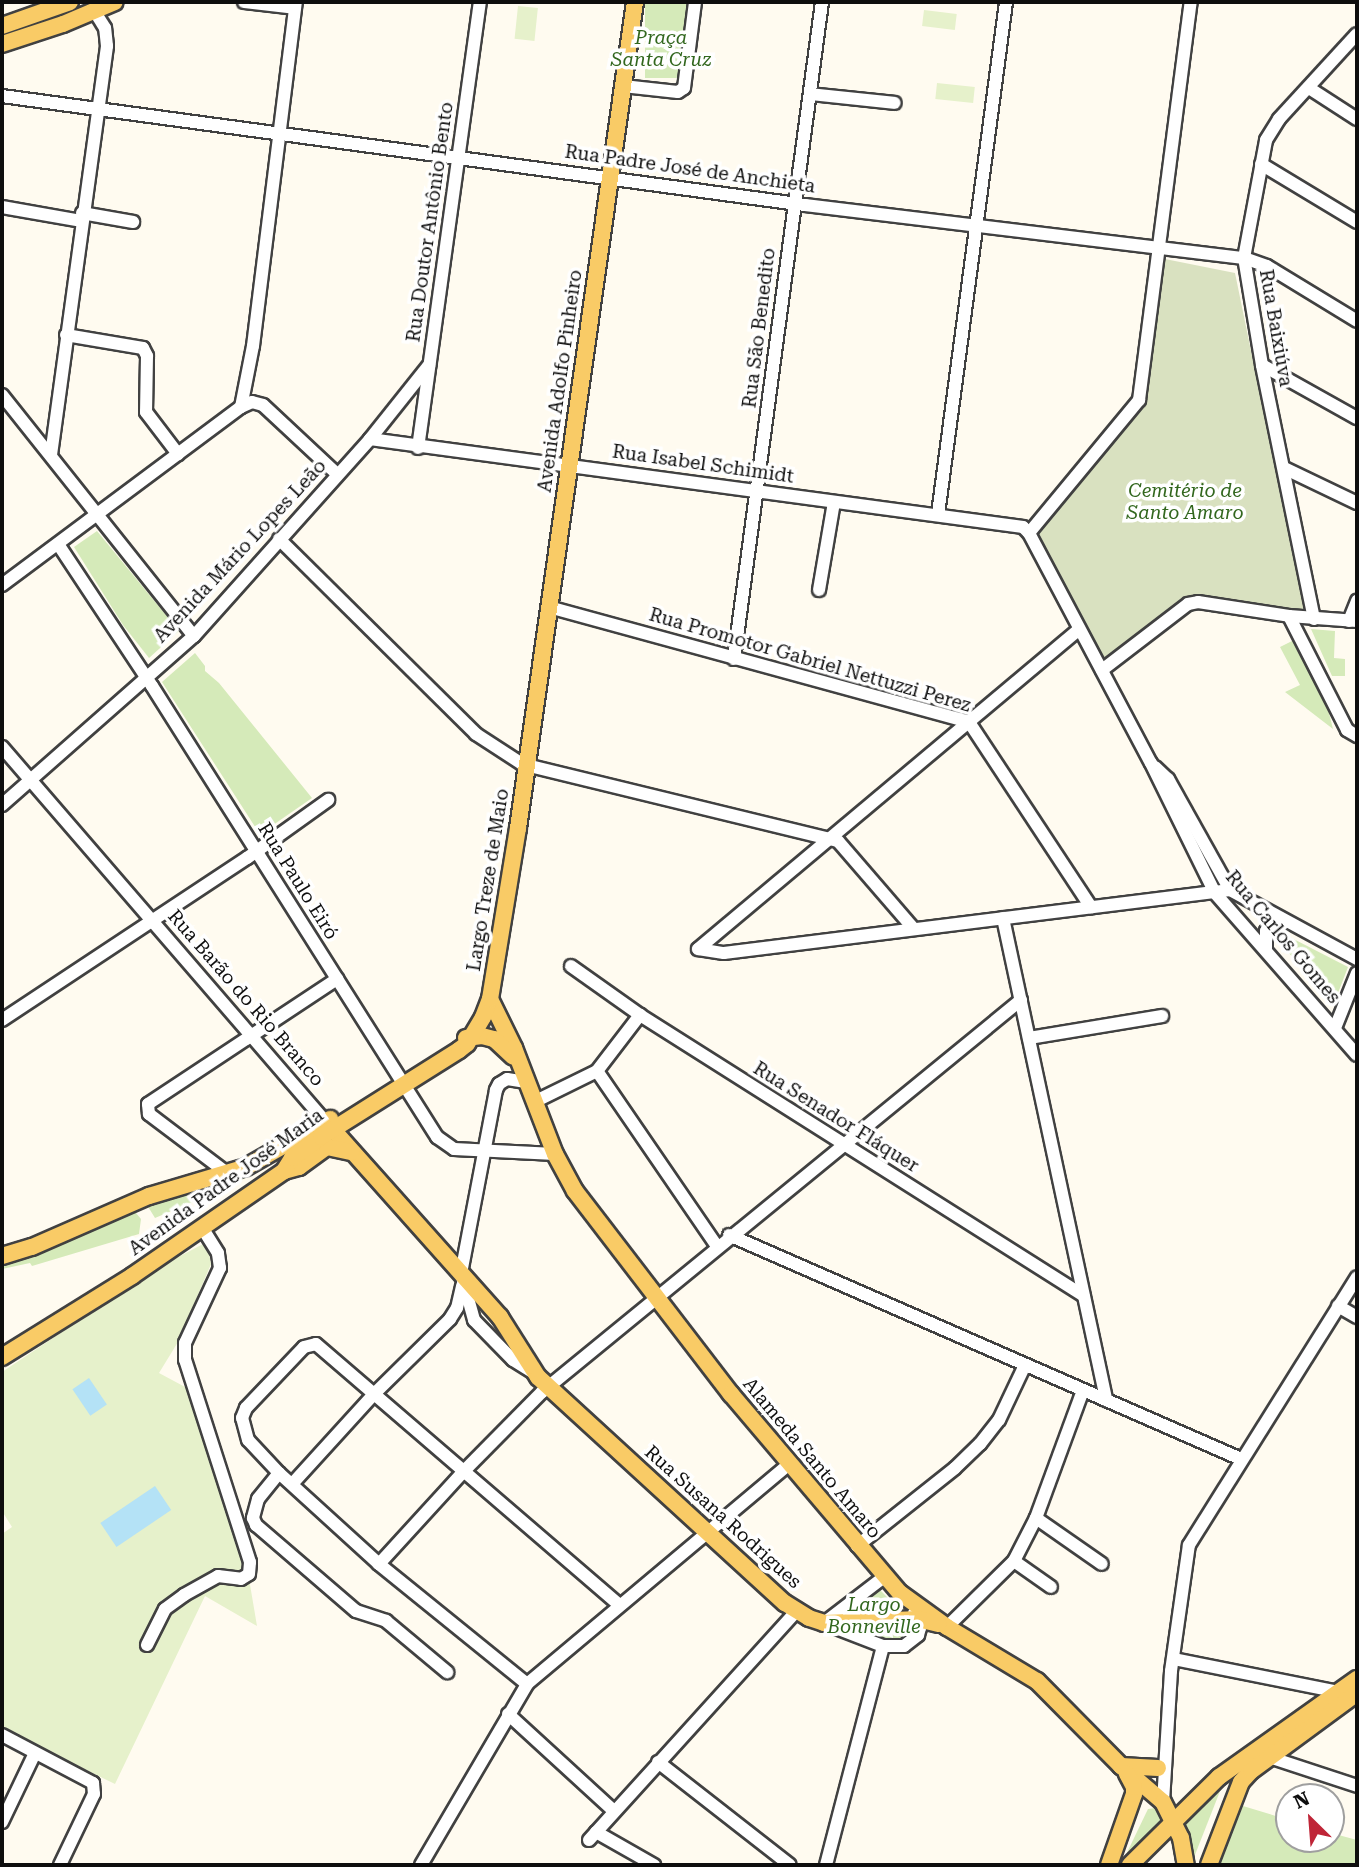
<!DOCTYPE html>
<html>
<head>
<meta charset="utf-8">
<style>
  body { margin:0 }
  #map { position:relative; width:1359px; height:1867px; overflow:hidden; background:#fffbf0; font-family:"Roboto Serif",serif }
  div>[style] { position:absolute }
  [style*='--x'] { left:calc(var(--x)*1px); top:calc(var(--y)*1px); width:calc(var(--w)*1px); rotate:calc(var(--a)*1deg) }
  .green>* { inset:0; background:#d5eab9; transform-origin:0 0 }
  .cemetery>* { inset:0; background:#d9e1c0 }
  .pitch>* { inset:0; background:#e6f1cb; transform-origin:0 0 }
  .water>* { inset:0; background:#b4e2f6; transform-origin:0 0 }
  .roads { filter:drop-shadow(2px 0 #414141) drop-shadow(-2px 0 #414141) drop-shadow(0 2px #414141) drop-shadow(0 -2px #414141) }
  .minor>* { height:12px; margin:-6px; padding:0 6px; transform-origin:6px; border-radius:6px; background:#fff }
  .major>* { height:16px; margin:-8px; padding:0 8px; transform-origin:8px; border-radius:8px; background:#f9cb66 }
  span { translate:-50% -50%; white-space:nowrap; text-align:center; line-height:1.15; -webkit-text-stroke:7px #fff; paint-order:stroke }
  .park-label { font-size:19px; color:#32671e; font-style:italic }
  .street-label { font-size:19px; color:#0e0e0e }
  .frame { position:absolute; inset:0; border:4px solid #0e0e0e; pointer-events:none }
  .north { position:absolute; left:1275px; top:1783px; width:70px; height:70px; box-sizing:border-box; background:#fff; border:2px solid #9f9f9f; border-radius:50%; rotate:335deg; font-size:19px; font-weight:700; line-height:28px; text-align:center; color:#0e0e0e }
  .north::after { content:''; display:block; margin:auto; width:24px; height:32px; background:#bf2537; clip-path:polygon(50% 0,100% 100%,50% 72%,0 100%) }
</style>
</head>
<body>
<div id="map">
  <div class="green">
    <div style="left:645px;top:2px;width:45px;height:76px"></div>
    <div style="clip-path:polygon(97px 531px,179px 631px,149px 658px,123px 625px,74px 547px)"></div>
    <div style="clip-path:polygon(1311px 629px,1335px 631px,1334px 658px,1345px 659px,1345px 676px,1332px 676px)"></div>
    <div style="clip-path:polygon(1294px 640px,1326px 701px,1333px 729px,1285px 692px,1300px 685px,1280px 647px)"></div>
    <div style="clip-path:polygon(195px 653px,205px 666px,205px 671px,219px 683px,312px 798px,263px 832px,259px 833px,162px 682px)"></div>
    <div style="clip-path:polygon(1278px 931px,1348px 967px,1333px 1006px,1274px 935px)"></div>
    <div style="clip-path:polygon(313px 1132px,260px 1171px,216px 1192px,155px 1218px,147px 1205px,173px 1195px,239px 1179px)"></div>
    <div style="clip-path:polygon(128px 1213px,136px 1213px,141px 1219px,139px 1234px,32px 1266px,30px 1263px,2px 1269px,2px 1265px,50px 1250px,79px 1233px)"></div>
    <div style="clip-path:polygon(875px 1585px,908px 1618px,909px 1625px,904px 1635px,895px 1641px,882px 1644px,831px 1624px)"></div>
    <div style="clip-path:polygon(1224px 1781px,1191px 1865px,1180px 1824px)"></div>
    <div style="clip-path:polygon(1243px 1806px,1289px 1820px,1289px 1839px,1331px 1839px,1331px 1833px,1357px 1840px,1357px 1865px,1219px 1865px)"></div>
    <div style="clip-path:polygon(1155px 1808px,1166px 1820px,1121px 1865px,1148px 1809px)"></div>
  </div>
  <div class="cemetery">
    <div style="clip-path:polygon(1165px 259px,1235px 273px,1305px 614px,1185px 596px,1104px 659px,1036px 536px,1142px 406px,1151px 333px)"></div>
  </div>
  <div class="pitch">
    <div style="left:518px;top:6px;width:20px;height:33px;rotate:6deg"></div>
    <div style="left:924px;top:10px;width:33px;height:16px;rotate:7deg"></div>
    <div style="left:937px;top:83px;width:38px;height:16px;rotate:6deg"></div>
    <div style="clip-path:polygon(207px 1242px,211px 1264px,178px 1342px,159px 1373px,200px 1395px,247px 1567px,257px 1626px,205px 1596px,115px 1784px,2px 1729px,2px 1534px,12px 1527px,2px 1511px,2px 1372px,163px 1265px)"></div>
  </div>
  <div class="water">
    <div style="left:89px;top:1378px;width:32px;height:20px;rotate:56deg"></div>
    <div style="left:155px;top:1486px;width:29px;height:66px;rotate:56deg"></div>
  </div>
  <div class="roads">
    <div class="minor">
      <div style="--x:244;--y:2;--w:51;--a:6.7"></div>
      <div style="--x:623;--y:86;--w:55;--a:6.2"></div>
      <div style="--x:678;--y:92;--w:7;--a:-34"></div>
      <div style="--x:684;--y:88;--w:87;--a:-82.7"></div>
      <div style="--x:1309;--y:88;--w:57;--a:32.9"></div>
      <div style="--x:810;--y:94;--w:85;--a:6"></div>
      <div style="--x:2;--y:96;--w:810;--a:7.73"></div>
      <div style="--x:805;--y:205;--w:442;--a:6.9"></div>
      <div style="--x:1244;--y:258;--w:24;--a:19"></div>
      <div style="--x:1267;--y:266;--w:105;--a:31.4"></div>
      <div style="--x:1261;--y:164;--w:112;--a:31.1"></div>
      <div style="--x:2;--y:207;--w:80;--a:10"></div>
      <div style="--x:82;--y:213;--w:52;--a:10"></div>
      <div style="--x:66;--y:335;--w:78;--a:9.6"></div>
      <div style="--x:143;--y:348;--w:9;--a:63"></div>
      <div style="--x:147;--y:356;--w:56;--a:91"></div>
      <div style="--x:146;--y:412;--w:53;--a:52.7"></div>
      <div style="--x:1262;--y:365;--w:109;--a:29.2"></div>
      <div style="--x:2;--y:395;--w:308;--a:51.5"></div>
      <div style="--x:241;--y:407;--w:62;--a:-78.9"></div>
      <div style="--x:253;--y:346;--w:347;--a:-82.9"></div>
      <div style="--x:370;--y:439;--w:659;--a:7.68"></div>
      <div style="--x:1023;--y:527;--w:8;--a:45"></div>
      <div style="--x:1029;--y:533;--w:260;--a:62.1"></div>
      <div style="--x:1151;--y:763;--w:145;--a:63.8"></div>
      <div style="--x:1215;--y:893;--w:215;--a:48.8"></div>
      <div style="--x:418;--y:448;--w:450;--a:-82.1"></div>
      <div style="--x:51;--y:455;--w:413;--a:-82.2"></div>
      <div style="--x:107;--y:46;--w:18;--a:-96"></div>
      <div style="--x:105;--y:28;--w:19;--a:-122"></div>
      <div style="--x:1284;--y:468;--w:81;--a:25.6"></div>
      <div style="--x:938;--y:514;--w:516;--a:-82.43"></div>
      <div style="--x:1029;--y:533;--w:173;--a:-50.4"></div>
      <div style="--x:1139;--y:400;--w:401;--a:-82.6"></div>
      <div style="--x:279;--y:539;--w:277;--a:44.7"></div>
      <div style="--x:476;--y:734;--w:55;--a:33.1"></div>
      <div style="--x:522;--y:764;--w:325;--a:13.7"></div>
      <div style="--x:838;--y:841;--w:115;--a:49.2"></div>
      <div style="--x:58;--y:544;--w:170;--a:56.5"></div>
      <div style="--x:152;--y:686;--w:534;--a:57.71"></div>
      <div style="--x:437;--y:1137;--w:21;--a:35"></div>
      <div style="--x:454;--y:1149;--w:101;--a:2.8"></div>
      <div style="--x:2;--y:585;--w:298;--a:-36.7"></div>
      <div style="--x:241;--y:407;--w:12;--a:-24"></div>
      <div style="--x:252;--y:402;--w:11;--a:15"></div>
      <div style="--x:263;--y:405;--w:101;--a:43"></div>
      <div style="--x:819;--y:590;--w:89;--a:-80.3"></div>
      <div style="--x:549;--y:607;--w:435;--a:15.3"></div>
      <div style="--x:969;--y:722;--w:222;--a:56.6"></div>
      <div style="--x:1289;--y:616;--w:128;--a:63"></div>
      <div style="--x:1347;--y:730;--w:12;--a:31"></div>
      <div style="--x:1314;--y:619;--w:259;--a:-101.6"></div>
      <div style="--x:1262;--y:365;--w:109;--a:-99.5"></div>
      <div style="--x:1244;--y:258;--w:120;--a:-79.4"></div>
      <div style="--x:1266;--y:140;--w:25;--a:-58"></div>
      <div style="--x:1279;--y:119;--w:115;--a:-47.5"></div>
      <div style="--x:1349;--y:621;--w:22;--a:-68"></div>
      <div style="--x:734;--y:659;--w:663;--a:-82.37"></div>
      <div style="--x:1102;--y:670;--w:108;--a:-37.5"></div>
      <div style="--x:1188;--y:604;--w:10;--a:-11"></div>
      <div style="--x:1198;--y:602;--w:92;--a:8.7"></div>
      <div style="--x:1289;--y:616;--w:68;--a:4.2"></div>
      <div style="--x:2;--y:747;--w:496;--a:49.2"></div>
      <div style="--x:1155;--y:767;--w:18;--a:43"></div>
      <div style="--x:1168;--y:779;--w:127;--a:60.8"></div>
      <div style="--x:1230;--y:890;--w:145;--a:28.5"></div>
      <div style="--x:2;--y:805;--w:256;--a:-41.4"></div>
      <div style="--x:194;--y:636;--w:264;--a:-48.2"></div>
      <div style="--x:370;--y:439;--w:95;--a:-51.4"></div>
      <div style="--x:1003;--y:918;--w:493;--a:77.9"></div>
      <div style="--x:698;--y:949;--w:26;--a:9"></div>
      <div style="--x:724;--y:953;--w:510;--a:-7.1"></div>
      <div style="--x:698;--y:949;--w:496;--a:-40"></div>
      <div style="--x:1266;--y:950;--w:19;--a:-90"></div>
      <div style="--x:1266;--y:931;--w:18;--a:-38"></div>
      <div style="--x:571;--y:966;--w:85;--a:35.4"></div>
      <div style="--x:640;--y:1015;--w:525;--a:32.33"></div>
      <div style="--x:2;--y:1020;--w:294;--a:-33.5"></div>
      <div style="--x:247;--y:858;--w:100;--a:-35.6"></div>
      <div style="--x:1335;--y:1028;--w:59;--a:-68.2"></div>
      <div style="--x:1029;--y:1038;--w:135;--a:-9.4"></div>
      <div style="--x:597;--y:1071;--w:212;--a:55.6"></div>
      <div style="--x:526;--y:1082;--w:19;--a:-171"></div>
      <div style="--x:507;--y:1079;--w:9;--a:148"></div>
      <div style="--x:499;--y:1084;--w:7;--a:117"></div>
      <div style="--x:496;--y:1090;--w:186;--a:100.8"></div>
      <div style="--x:461;--y:1273;--w:49;--a:74.5"></div>
      <div style="--x:474;--y:1320;--w:56;--a:45.7"></div>
      <div style="--x:513;--y:1360;--w:26;--a:32"></div>
      <div style="--x:534;--y:1102;--w:70;--a:-26.2"></div>
      <div style="--x:597;--y:1071;--w:71;--a:-52.5"></div>
      <div style="--x:227;--y:1173;--w:98;--a:-142.9"></div>
      <div style="--x:149;--y:1114;--w:10;--a:-96"></div>
      <div style="--x:148;--y:1104;--w:227;--a:-33.5"></div>
      <div style="--x:729;--y:1235;--w:559;--a:23.63"></div>
      <div style="--x:1338;--y:1306;--w:22;--a:30"></div>
      <div style="--x:279;--y:1473;--w:33;--a:129"></div>
      <div style="--x:258;--y:1499;--w:20;--a:105"></div>
      <div style="--x:253;--y:1518;--w:8;--a:67"></div>
      <div style="--x:256;--y:1525;--w:132;--a:40.7"></div>
      <div style="--x:356;--y:1611;--w:32;--a:18"></div>
      <div style="--x:386;--y:1621;--w:80;--a:39.9"></div>
      <div style="--x:293;--y:1483;--w:119;--a:-47.7"></div>
      <div style="--x:373;--y:1395;--w:108;--a:-44.6"></div>
      <div style="--x:450;--y:1319;--w:13;--a:-58"></div>
      <div style="--x:457;--y:1308;--w:23;--a:-77"></div>
      <div style="--x:1036;--y:1518;--w:80;--a:34.9"></div>
      <div style="--x:857;--y:1546;--w:125;--a:-38.5"></div>
      <div style="--x:955;--y:1468;--w:35;--a:-44"></div>
      <div style="--x:980;--y:1444;--w:31;--a:-52"></div>
      <div style="--x:999;--y:1420;--w:59;--a:-64.7"></div>
      <div style="--x:1014;--y:1561;--w:45;--a:35.1"></div>
      <div style="--x:379;--y:1564;--w:125;--a:-47.6"></div>
      <div style="--x:463;--y:1472;--w:112;--a:-45.4"></div>
      <div style="--x:542;--y:1392;--w:619;--a:-39.3"></div>
      <div style="--x:824;--y:1623;--w:76;--a:-37.5"></div>
      <div style="--x:828;--y:1625;--w:59;--a:20.9"></div>
      <div style="--x:883;--y:1646;--w:21;--a:0"></div>
      <div style="--x:904;--y:1646;--w:18;--a:-38"></div>
      <div style="--x:918;--y:1635;--w:7;--a:-74"></div>
      <div style="--x:920;--y:1628;--w:16;--a:-112"></div>
      <div style="--x:947;--y:1627;--w:94;--a:-44.6"></div>
      <div style="--x:1014;--y:1561;--w:48;--a:-62.9"></div>
      <div style="--x:1036;--y:1518;--w:136;--a:-69.8"></div>
      <div style="--x:147;--y:1645;--w:40;--a:-63.4"></div>
      <div style="--x:165;--y:1609;--w:24;--a:-36"></div>
      <div style="--x:184;--y:1595;--w:39;--a:-29"></div>
      <div style="--x:218;--y:1576;--w:23;--a:7"></div>
      <div style="--x:241;--y:1579;--w:9;--a:-32"></div>
      <div style="--x:249;--y:1574;--w:12;--a:-85"></div>
      <div style="--x:250;--y:1562;--w:212;--a:-107.8"></div>
      <div style="--x:185;--y:1360;--w:17;--a:-90"></div>
      <div style="--x:185;--y:1343;--w:83;--a:-65"></div>
      <div style="--x:220;--y:1268;--w:15;--a:-98"></div>
      <div style="--x:218;--y:1253;--w:31;--a:-122"></div>
      <div style="--x:1174;--y:1659;--w:168;--a:11.3"></div>
      <div style="--x:527;--y:1684;--w:191;--a:-141"></div>
      <div style="--x:379;--y:1564;--w:135;--a:-137.7"></div>
      <div style="--x:279;--y:1473;--w:45;--a:-133.2"></div>
      <div style="--x:248;--y:1440;--w:23;--a:-105"></div>
      <div style="--x:242;--y:1418;--w:11;--a:-68"></div>
      <div style="--x:246;--y:1408;--w:84;--a:-46.4"></div>
      <div style="--x:304;--y:1347;--w:12;--a:-14"></div>
      <div style="--x:316;--y:1344;--w:400;--a:40.7"></div>
      <div style="--x:508;--y:1714;--w:144;--a:42.5"></div>
      <div style="--x:2;--y:1735;--w:103;--a:27.8"></div>
      <div style="--x:93;--y:1783;--w:11;--a:85"></div>
      <div style="--x:94;--y:1794;--w:79;--a:115.6"></div>
      <div style="--x:1269;--y:1757;--w:93;--a:18.2"></div>
      <div style="--x:658;--y:1762;--w:167;--a:38"></div>
      <div style="--x:1163;--y:1802;--w:131;--a:-86.5"></div>
      <div style="--x:1171;--y:1671;--w:127;--a:-81.9"></div>
      <div style="--x:1189;--y:1545;--w:316;--a:-57.9"></div>
      <div style="--x:2;--y:1822;--w:76;--a:-64.4"></div>
      <div style="--x:596;--y:1832;--w:67;--a:29.6"></div>
      <div style="--x:589;--y:1840;--w:308;--a:-47.8"></div>
      <div style="--x:421;--y:1865;--w:210;--a:-59.6"></div>
      <div style="--x:527;--y:1684;--w:342;--a:-40"></div>
      <div style="--x:826;--y:1865;--w:226;--a:-75.4"></div>
    </div>
    <div class="major">
      <div style="--x:2;--y:26;--w:72;--a:-19.4"></div>
      <div style="--x:2;--y:44;--w:64;--a:-18.2"></div>
      <div style="--x:63;--y:24;--w:56;--a:-22.9"></div>
      <div style="--x:490;--y:999;--w:55;--a:63.9"></div>
      <div style="--x:514;--y:1048;--w:114;--a:68.9"></div>
      <div style="--x:555;--y:1154;--w:42;--a:61.6"></div>
      <div style="--x:575;--y:1191;--w:256;--a:52.5"></div>
      <div style="--x:731;--y:1394;--w:261;--a:49.7"></div>
      <div style="--x:900;--y:1593;--w:58;--a:35.9"></div>
      <div style="--x:947;--y:1627;--w:105;--a:31"></div>
      <div style="--x:1037;--y:1681;--w:120;--a:45.3"></div>
      <div style="--x:1121;--y:1766;--w:55;--a:40.6"></div>
      <div style="--x:1163;--y:1802;--w:40;--a:63.4"></div>
      <div style="--x:1181;--y:1838;--w:27;--a:80"></div>
      <div style="--x:466;--y:1038;--w:16;--a:-7"></div>
      <div style="--x:482;--y:1036;--w:12;--a:14"></div>
      <div style="--x:494;--y:1039;--w:26;--a:43"></div>
      <div style="--x:328;--y:1124;--w:259;--a:48.3"></div>
      <div style="--x:500;--y:1317;--w:71;--a:57.7"></div>
      <div style="--x:538;--y:1377;--w:335;--a:42.5"></div>
      <div style="--x:785;--y:1603;--w:28;--a:32"></div>
      <div style="--x:809;--y:1618;--w:16;--a:18"></div>
      <div style="--x:824;--y:1623;--w:94;--a:-2.4"></div>
      <div style="--x:918;--y:1619;--w:21;--a:14"></div>
      <div style="--x:284;--y:1171;--w:16;--a:-15"></div>
      <div style="--x:299;--y:1167;--w:34;--a:-36"></div>
      <div style="--x:327;--y:1147;--w:25;--a:12"></div>
      <div style="--x:2;--y:1256;--w:31;--a:-17"></div>
      <div style="--x:32;--y:1247;--w:128;--a:-23.6"></div>
      <div style="--x:149;--y:1196;--w:101;--a:-16.6"></div>
      <div style="--x:246;--y:1167;--w:97;--a:-29.7"></div>
      <div style="--x:2;--y:1357;--w:153;--a:-31.9"></div>
      <div style="--x:132;--y:1276;--w:185;--a:-34.6"></div>
      <div style="--x:284;--y:1171;--w:15;--a:-58"></div>
      <div style="--x:292;--y:1158;--w:36;--a:-36"></div>
      <div style="--x:321;--y:1137;--w:163;--a:-32.2"></div>
      <div style="--x:459;--y:1050;--w:10;--a:-37"></div>
      <div style="--x:467;--y:1044;--w:31;--a:-59"></div>
      <div style="--x:483;--y:1017;--w:19;--a:-69"></div>
      <div style="--x:490;--y:999;--w:173;--a:-80.7"></div>
      <div style="--x:518;--y:828;--w:834;--a:-81.94"></div>
      <div style="--x:1121;--y:1766;--w:37;--a:3"></div>
      <div style="--x:1109;--y:1865;--w:75;--a:-70.6"></div>
      <div style="--x:1134;--y:1794;--w:7;--a:-90"></div>
      <div style="--x:1134;--y:1787;--w:15;--a:-118"></div>
      <div style="--x:1130;--y:1865;--w:125;--a:-44.7"></div>
      <div style="--x:1219;--y:1777;--w:169;--a:-35.4"></div>
      <div style="--x:1209;--y:1865;--w:89;--a:-68.9"></div>
      <div style="--x:1241;--y:1782;--w:15;--a:-48"></div>
      <div style="--x:1251;--y:1771;--w:132;--a:-36.3"></div>
    </div>
  </div>
  <div class="park-label">
    <span style="left:661px;top:49px">Praça<br>Santa Cruz</span>
    <span style="left:1185px;top:502px">Cemitério de<br>Santo Amaro</span>
    <span style="left:874px;top:1616px">Largo<br>Bonneville</span>
  </div>
  <div class="street-label">
    <span style="left:690px;top:169px;rotate:8deg">Rua Padre José de Anchieta</span>
    <span style="left:430px;top:222px;rotate:-82deg">Rua Doutor Antônio Bento</span>
    <span style="left:759px;top:328px;rotate:-83deg">Rua São Benedito</span>
    <span style="left:1276px;top:328px;rotate:80deg">Rua Baixiúva</span>
    <span style="left:560px;top:381px;rotate:-82deg">Avenida Adolfo Pinheiro</span>
    <span style="left:703px;top:464px;rotate:8deg">Rua Isabel Schimidt</span>
    <span style="left:240px;top:551px;rotate:-47deg">Avenida Mário Lopes Leão</span>
    <span style="left:810px;top:660px;rotate:16deg">Rua Promotor Gabriel Nettuzzi Perez</span>
    <span style="left:488px;top:880px;rotate:-81deg">Largo Treze de Maio</span>
    <span style="left:298px;top:881px;rotate:58deg">Rua Paulo Eiró</span>
    <span style="left:1283px;top:937px;rotate:50deg">Rua Carlos Gomes</span>
    <span style="left:246px;top:998px;rotate:49deg">Rua Barão do Rio Branco</span>
    <span style="left:836px;top:1117px;rotate:32deg">Rua Senador Fláquer</span>
    <span style="left:226px;top:1182px;rotate:-36deg">Avenida Padre José Maria</span>
    <span style="left:812px;top:1458px;rotate:50deg">Alameda Santo Amaro</span>
    <span style="left:723px;top:1517px;rotate:42deg">Rua Susana Rodrigues</span>
  </div>
  <div class="frame"></div>
  <div class="north">N</div>
</div>
</body>
</html>
